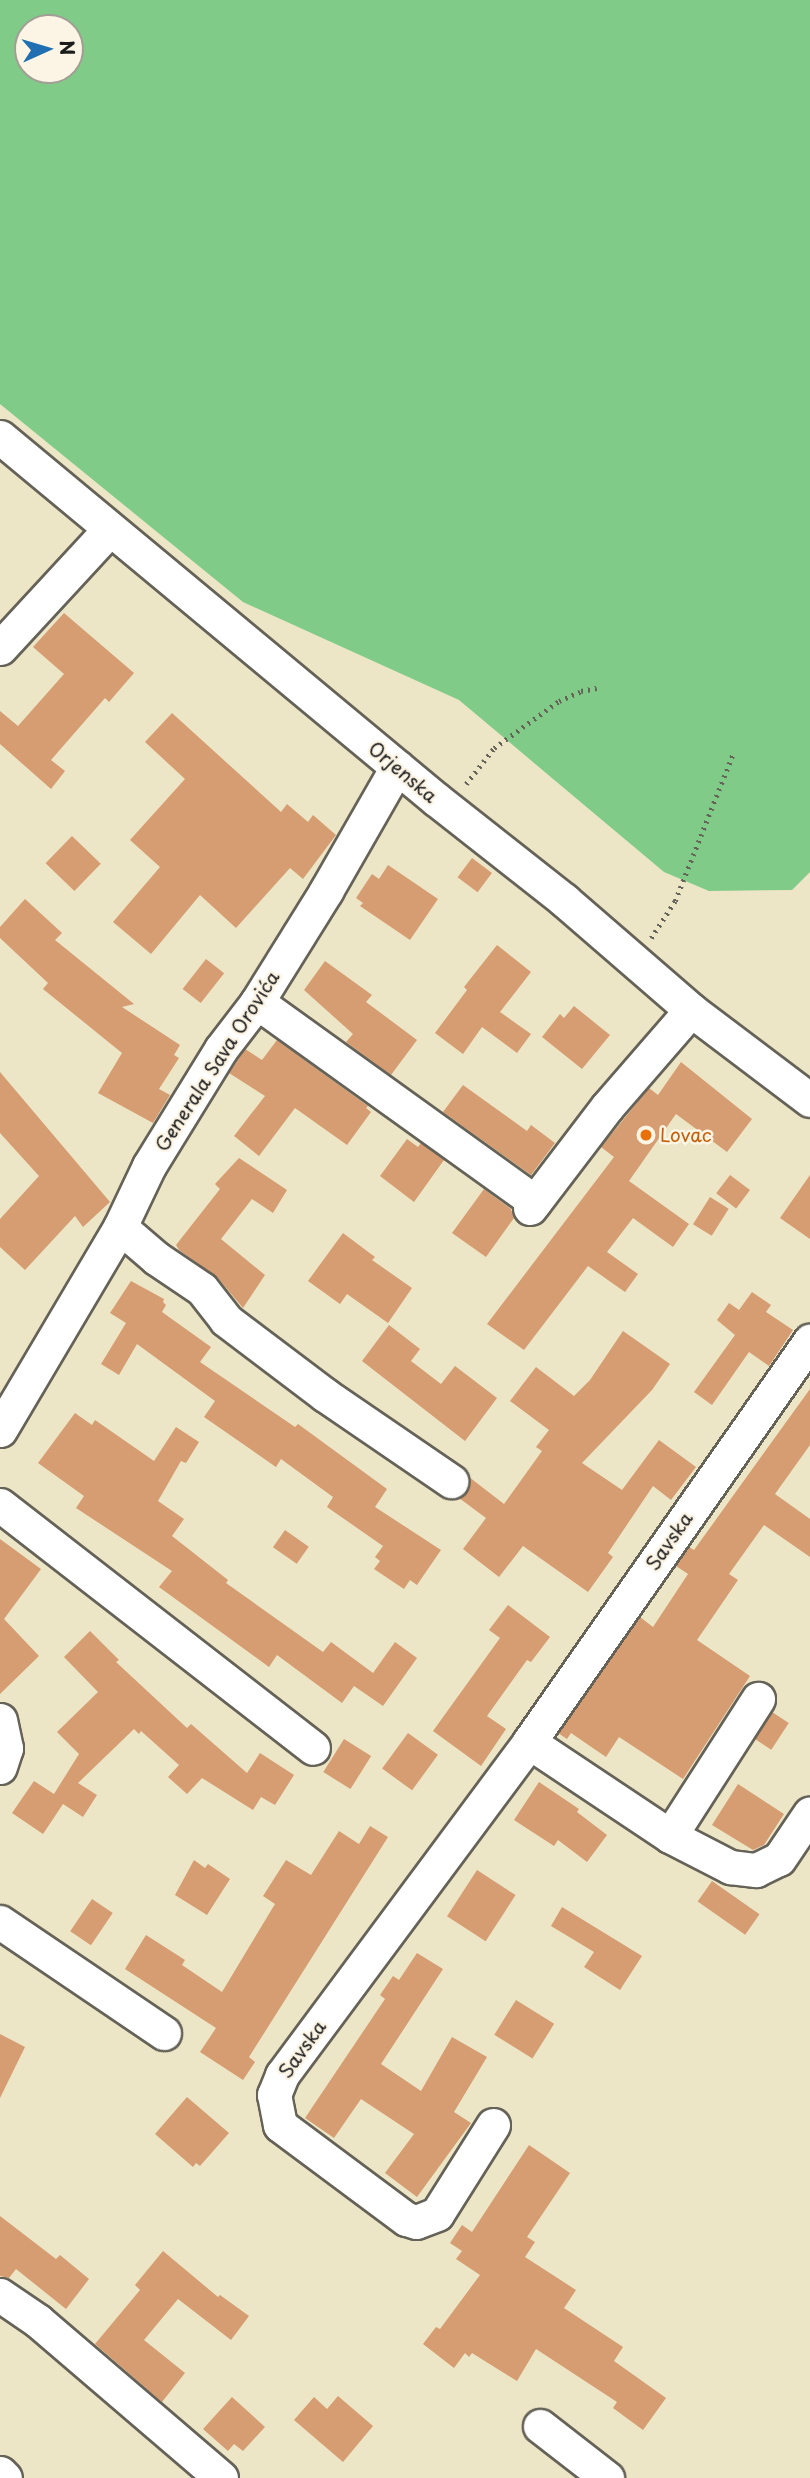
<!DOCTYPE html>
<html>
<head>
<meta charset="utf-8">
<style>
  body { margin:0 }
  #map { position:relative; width:810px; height:2478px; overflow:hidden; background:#ece5c6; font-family:"Playpen Sans",sans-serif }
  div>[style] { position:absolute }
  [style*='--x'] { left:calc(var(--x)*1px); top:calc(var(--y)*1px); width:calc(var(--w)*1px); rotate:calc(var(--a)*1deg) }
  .green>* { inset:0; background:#80cb88 }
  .building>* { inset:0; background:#d69d72; transform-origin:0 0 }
  .path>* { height:4.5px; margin-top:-2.25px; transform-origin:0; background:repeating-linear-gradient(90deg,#656258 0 2px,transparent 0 7px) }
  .roads { filter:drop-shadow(2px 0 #656258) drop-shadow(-2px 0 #656258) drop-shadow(0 2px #656258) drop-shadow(0 -2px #656258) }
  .street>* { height:33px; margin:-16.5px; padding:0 16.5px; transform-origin:16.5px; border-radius:16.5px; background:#fff }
  .dots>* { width:19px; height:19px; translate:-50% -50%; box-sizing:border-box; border:4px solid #fcf5e5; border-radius:50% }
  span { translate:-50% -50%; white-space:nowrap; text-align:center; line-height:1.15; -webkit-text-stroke:5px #fcf5e5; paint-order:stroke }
  .street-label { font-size:19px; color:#1c1c1c }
  .food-label { font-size:19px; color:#c56008 }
  .left { translate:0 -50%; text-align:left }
  .north { position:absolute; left:14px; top:14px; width:70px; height:70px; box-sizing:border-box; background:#fcf5e5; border:2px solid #a29e95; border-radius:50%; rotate:86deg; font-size:19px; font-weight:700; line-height:28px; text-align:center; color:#1c1c1c }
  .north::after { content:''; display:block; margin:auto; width:24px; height:32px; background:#1f6fb2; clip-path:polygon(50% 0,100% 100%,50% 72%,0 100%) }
</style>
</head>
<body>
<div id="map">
  <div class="green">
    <div style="clip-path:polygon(evenodd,0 0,810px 0,810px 872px,792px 890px,709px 891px,664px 872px,459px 700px,243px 602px,0 404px,0 0,28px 28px,70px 28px,70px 70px,28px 70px,28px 28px)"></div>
  </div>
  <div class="building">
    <div style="clip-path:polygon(64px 613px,134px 673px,109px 702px,105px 698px,51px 760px,65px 771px,51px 789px,0 744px,0 711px,18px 726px,64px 674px,33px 647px)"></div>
    <div style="clip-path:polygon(172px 713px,281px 812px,287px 804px,308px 822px,313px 815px,336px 835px,303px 879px,290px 868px,236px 928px,200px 895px,151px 954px,113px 922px,160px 867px,130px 840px,185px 779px,145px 742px)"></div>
    <div style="left:72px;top:836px;width:40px;height:38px;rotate:44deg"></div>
    <div style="left:472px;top:858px;width:25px;height:24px;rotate:37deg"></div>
    <div style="clip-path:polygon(388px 865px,438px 899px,410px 940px,360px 906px,363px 903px,356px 898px,372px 874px,379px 879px)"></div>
    <div style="clip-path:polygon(25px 899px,62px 933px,55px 940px,134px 1004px,122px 1007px,180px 1045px,174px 1055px,179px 1058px,159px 1089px,170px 1095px,153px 1123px,98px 1093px,122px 1053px,43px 989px,48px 983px,0 938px,0 927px)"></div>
    <div style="clip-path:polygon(497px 945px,531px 972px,500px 1012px,531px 1034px,517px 1053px,482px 1027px,463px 1054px,435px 1033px,467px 990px,464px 987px)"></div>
    <div style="left:206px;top:959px;width:23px;height:38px;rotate:38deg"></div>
    <div style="clip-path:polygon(325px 961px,372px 995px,366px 1002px,417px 1040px,391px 1075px,346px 1042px,353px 1034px,304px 990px)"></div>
    <div style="clip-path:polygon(574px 1006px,610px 1035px,582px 1069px,542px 1037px,560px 1014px,564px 1018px)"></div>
    <div style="clip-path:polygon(277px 1040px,368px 1106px,366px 1108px,371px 1112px,347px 1145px,295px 1108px,259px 1156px,234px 1136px,265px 1096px,229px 1073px,245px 1049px,262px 1060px)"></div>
    <div style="clip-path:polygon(681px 1062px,752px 1119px,727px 1152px,676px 1114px,629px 1181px,689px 1224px,673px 1247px,633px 1218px,607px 1252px,638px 1274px,625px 1292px,588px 1266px,524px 1350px,487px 1324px,614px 1157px,601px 1147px,649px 1088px,658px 1095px)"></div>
    <div style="clip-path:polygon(0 1072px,110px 1202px,83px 1227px,75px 1216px,25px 1270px,0 1247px,0 1219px,39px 1176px,0 1133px)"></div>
    <div style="clip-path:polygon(463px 1085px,527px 1131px,531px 1125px,555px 1143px,531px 1175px,443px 1112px)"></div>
    <div style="clip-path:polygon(407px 1139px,418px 1147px,421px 1143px,444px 1160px,414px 1202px,380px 1176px)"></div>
    <div style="clip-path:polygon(239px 1158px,287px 1190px,273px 1213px,252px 1199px,221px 1239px,265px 1275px,243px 1308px,217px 1277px,179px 1250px,176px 1245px,220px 1189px,215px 1184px)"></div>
    <div style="left:730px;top:1175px;width:25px;height:23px;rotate:37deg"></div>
    <div style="clip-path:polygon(810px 1175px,810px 1239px,780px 1218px)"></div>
    <div style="clip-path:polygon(484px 1189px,511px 1209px,514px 1218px,486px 1257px,452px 1233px)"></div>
    <div style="left:710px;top:1197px;width:22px;height:32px;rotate:32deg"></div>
    <div style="clip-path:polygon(343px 1233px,375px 1257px,372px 1260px,412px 1288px,388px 1323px,347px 1294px,340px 1304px,308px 1281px)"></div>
    <div style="clip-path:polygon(131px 1281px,164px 1299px,163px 1302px,166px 1305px,162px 1312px,211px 1347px,200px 1362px,295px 1427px,298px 1424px,387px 1489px,375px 1507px,441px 1550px,417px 1585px,410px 1580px,404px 1589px,374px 1569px,380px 1561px,375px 1557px,383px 1546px,327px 1507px,333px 1497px,281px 1459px,276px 1467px,204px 1417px,215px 1401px,137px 1344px,119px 1375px,101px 1364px,126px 1323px,110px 1313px)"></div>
    <div style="clip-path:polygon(752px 1292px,771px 1305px,766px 1312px,793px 1330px,769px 1366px,749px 1352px,712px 1405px,694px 1392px,735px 1335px,717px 1320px,729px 1303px,739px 1310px)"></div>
    <div style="clip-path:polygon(389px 1325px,420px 1349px,411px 1361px,441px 1384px,455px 1366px,497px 1398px,465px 1441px,362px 1361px)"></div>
    <div style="clip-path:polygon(623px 1331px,670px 1364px,652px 1390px,582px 1463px,622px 1490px,659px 1440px,696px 1467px,671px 1500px,653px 1486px,608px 1553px,613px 1557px,588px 1592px,523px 1546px,499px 1577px,463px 1549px,486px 1518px,459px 1498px,467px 1491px,469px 1477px,504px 1504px,542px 1451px,536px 1447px,549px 1430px,510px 1401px,536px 1367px,574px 1396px,590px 1380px)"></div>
    <div style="clip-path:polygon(810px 1389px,810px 1445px,775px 1494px,810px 1519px,810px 1557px,764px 1525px,729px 1574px,738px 1580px,697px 1640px,750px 1676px,683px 1779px,619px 1737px,606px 1757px,571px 1733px,567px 1739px,558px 1733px,640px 1617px,653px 1627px,688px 1574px,676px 1566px,689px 1547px,694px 1550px)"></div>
    <div style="clip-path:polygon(75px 1413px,92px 1425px,95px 1420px,154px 1461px,176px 1427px,199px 1442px,186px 1463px,181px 1461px,158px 1501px,184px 1519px,172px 1536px,228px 1580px,226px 1583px,323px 1652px,331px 1642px,373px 1673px,395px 1642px,417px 1658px,383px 1706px,354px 1686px,342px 1703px,277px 1655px,269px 1667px,159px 1587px,172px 1571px,76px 1508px,84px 1496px,38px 1463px)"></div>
    <div style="left:285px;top:1530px;width:29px;height:21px;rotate:35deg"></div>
    <div style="clip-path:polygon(0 1539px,41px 1569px,4px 1619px,39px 1656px,0 1694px)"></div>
    <div style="clip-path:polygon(508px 1605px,550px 1637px,531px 1662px,527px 1660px,487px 1716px,506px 1729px,481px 1766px,433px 1731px,500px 1638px,489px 1630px)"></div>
    <div style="clip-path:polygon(90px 1631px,119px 1660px,116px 1662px,187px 1728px,191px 1724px,247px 1773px,260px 1753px,294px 1775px,275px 1805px,261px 1797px,253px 1810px,202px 1778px,187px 1794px,168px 1777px,179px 1765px,141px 1731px,139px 1734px,134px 1729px,78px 1783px,97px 1795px,83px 1817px,63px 1804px,43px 1834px,12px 1813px,34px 1781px,54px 1794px,79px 1754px,57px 1732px,98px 1692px,64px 1657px)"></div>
    <div style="left:772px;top:1712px;width:20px;height:32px;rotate:33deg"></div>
    <div style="left:408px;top:1733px;width:37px;height:44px;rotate:36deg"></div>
    <div style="left:344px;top:1739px;width:32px;height:39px;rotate:32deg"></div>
    <div style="clip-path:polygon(539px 1782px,579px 1809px,577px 1812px,607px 1835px,587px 1862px,558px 1840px,554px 1846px,514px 1820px)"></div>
    <div style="clip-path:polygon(738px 1784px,784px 1814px,764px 1845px,753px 1850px,712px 1825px)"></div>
    <div style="clip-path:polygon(370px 1826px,388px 1837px,249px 2057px,255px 2062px,243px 2080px,200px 2052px,216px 2028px,125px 1969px,146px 1935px,185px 1960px,182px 1965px,222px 1992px,275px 1904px,263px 1896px,286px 1860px,311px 1875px,339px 1831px,359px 1844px)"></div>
    <div style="clip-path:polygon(194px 1860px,205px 1868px,208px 1864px,230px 1879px,207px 1915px,175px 1895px)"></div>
    <div style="left:477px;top:1870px;width:46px;height:55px;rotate:33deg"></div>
    <div style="left:712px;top:1881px;width:58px;height:25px;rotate:35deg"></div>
    <div style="left:92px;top:1899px;width:25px;height:39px;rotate:34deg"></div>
    <div style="clip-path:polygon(562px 1907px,642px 1956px,620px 1990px,584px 1967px,594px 1952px,551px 1926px)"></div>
    <div style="clip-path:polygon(417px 1953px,443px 1969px,381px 2064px,421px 2091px,452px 2037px,487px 2057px,454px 2112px,471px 2123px,417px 2197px,385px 2173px,414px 2134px,361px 2099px,334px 2138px,305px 2118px,385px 1999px,380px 1995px,393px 1976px,399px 1980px)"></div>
    <div style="left:516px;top:2000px;width:45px;height:41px;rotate:32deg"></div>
    <div style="clip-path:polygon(0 2034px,25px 2047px,0 2098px)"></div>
    <div style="clip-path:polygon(187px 2097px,229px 2133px,200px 2166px,196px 2163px,193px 2167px,155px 2134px)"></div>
    <div style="clip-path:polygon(529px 2145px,570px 2173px,527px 2237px,535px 2242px,525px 2257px,576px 2290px,564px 2308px,623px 2347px,614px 2361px,666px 2398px,643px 2430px,613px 2408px,617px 2402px,536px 2349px,517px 2381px,472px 2353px,469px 2357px,465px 2353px,454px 2368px,423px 2344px,436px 2327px,440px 2329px,480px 2275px,456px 2259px,462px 2251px,450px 2243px,462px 2225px,472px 2232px)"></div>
    <div style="clip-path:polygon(0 2216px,56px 2259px,60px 2255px,89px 2279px,66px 2309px,16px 2269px,9px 2278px,0 2276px)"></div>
    <div style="clip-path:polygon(163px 2251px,218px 2297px,220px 2295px,249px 2316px,231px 2340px,178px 2299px,144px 2340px,185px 2373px,162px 2402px,95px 2344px,140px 2290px,135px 2285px)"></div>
    <div style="clip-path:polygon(338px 2396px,373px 2426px,343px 2462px,294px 2420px,314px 2397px,327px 2409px)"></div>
    <div style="clip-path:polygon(232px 2397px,265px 2427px,243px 2451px,234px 2444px,228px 2451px,203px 2429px)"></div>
  </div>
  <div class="path">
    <div style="--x:466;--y:784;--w:46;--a:-52.1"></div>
    <div style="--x:494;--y:748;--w:80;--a:-35.9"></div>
    <div style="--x:559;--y:701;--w:24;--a:-24"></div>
    <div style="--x:581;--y:691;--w:16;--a:-11"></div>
    <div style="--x:651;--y:938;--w:44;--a:-57"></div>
    <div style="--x:675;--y:901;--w:158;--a:-68.5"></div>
  </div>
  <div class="roads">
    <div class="street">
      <div style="--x:0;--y:437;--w:568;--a:39.72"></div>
      <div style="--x:437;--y:800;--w:162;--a:38.2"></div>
      <div style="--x:564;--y:900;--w:168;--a:40.9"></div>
      <div style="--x:691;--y:1010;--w:149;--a:37.1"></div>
      <div style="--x:0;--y:648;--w:162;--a:-47.3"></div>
      <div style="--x:257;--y:1002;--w:342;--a:35.7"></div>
      <div style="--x:530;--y:1208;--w:127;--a:-52.7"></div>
      <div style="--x:607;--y:1107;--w:128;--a:-49.1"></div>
      <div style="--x:120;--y:1227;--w:48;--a:40.7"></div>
      <div style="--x:156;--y:1258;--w:55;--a:34"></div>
      <div style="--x:202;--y:1289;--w:39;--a:52"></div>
      <div style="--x:226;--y:1320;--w:124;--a:37.1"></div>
      <div style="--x:325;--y:1395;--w:153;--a:34.3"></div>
      <div style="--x:0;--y:1430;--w:236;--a:-59.4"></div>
      <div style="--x:120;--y:1227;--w:68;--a:-64.6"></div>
      <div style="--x:149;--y:1166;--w:137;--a:-58.4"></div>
      <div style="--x:221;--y:1049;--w:59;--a:-52.5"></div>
      <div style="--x:257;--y:1002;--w:131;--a:-58.1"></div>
      <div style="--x:326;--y:891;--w:143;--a:-60.2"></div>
      <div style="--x:0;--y:1505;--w:396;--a:37.8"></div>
      <div style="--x:0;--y:1720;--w:29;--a:78"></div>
      <div style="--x:6;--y:1748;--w:20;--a:108"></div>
      <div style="--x:529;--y:1742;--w:169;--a:33.7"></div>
      <div style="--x:670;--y:1836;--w:68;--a:27.3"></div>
      <div style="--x:730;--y:1867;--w:26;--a:7"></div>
      <div style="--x:756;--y:1870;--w:25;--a:-26"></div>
      <div style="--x:779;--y:1859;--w:55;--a:-56"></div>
      <div style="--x:670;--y:1836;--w:163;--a:-57.3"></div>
      <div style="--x:0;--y:1922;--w:198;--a:34.1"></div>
      <div style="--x:493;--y:2125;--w:105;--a:122.2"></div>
      <div style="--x:437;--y:2214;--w:22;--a:159"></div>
      <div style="--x:416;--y:2222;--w:10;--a:-163"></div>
      <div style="--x:406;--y:2219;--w:157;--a:-143.3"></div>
      <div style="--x:280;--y:2125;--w:31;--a:-101"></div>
      <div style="--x:274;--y:2095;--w:22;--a:-68"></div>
      <div style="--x:282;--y:2075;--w:415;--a:-53.4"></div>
      <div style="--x:529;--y:1742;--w:490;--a:-55"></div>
      <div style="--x:0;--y:2295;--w:46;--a:34.4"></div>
      <div style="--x:38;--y:2321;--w:241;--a:40.6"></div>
      <div style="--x:540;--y:2426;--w:85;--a:37.8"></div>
      <div style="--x:0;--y:2473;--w:7;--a:45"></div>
    </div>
  </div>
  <div class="dots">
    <div style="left:646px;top:1135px;background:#e8710a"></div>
  </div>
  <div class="street-label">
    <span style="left:403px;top:772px;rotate:40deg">Orjenska</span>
    <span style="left:217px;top:1061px;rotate:-57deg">Generala Sava Orovića</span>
    <span style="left:669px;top:1541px;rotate:-55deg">Savska</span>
    <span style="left:302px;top:2049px;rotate:-54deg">Savska</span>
  </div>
  <div class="food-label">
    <span class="left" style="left:660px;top:1135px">Lovac</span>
  </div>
  <div class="north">N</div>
</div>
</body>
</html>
